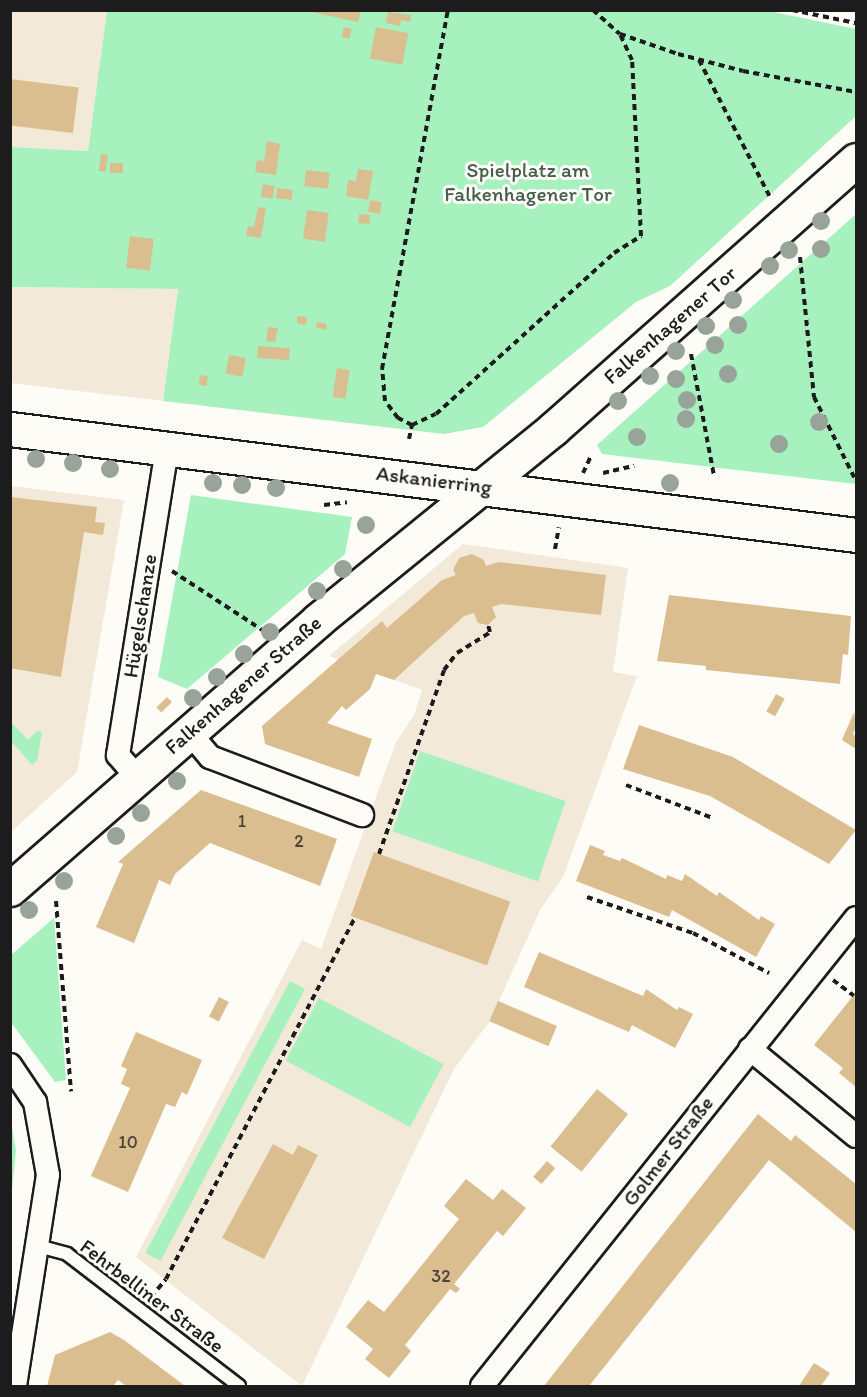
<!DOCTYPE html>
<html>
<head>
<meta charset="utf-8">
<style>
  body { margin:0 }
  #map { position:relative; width:867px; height:1397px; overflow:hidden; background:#fdfcf7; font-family:Itim,sans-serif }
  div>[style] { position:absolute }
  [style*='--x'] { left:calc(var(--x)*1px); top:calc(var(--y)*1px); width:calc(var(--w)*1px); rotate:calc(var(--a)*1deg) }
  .built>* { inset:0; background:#f3e9d8 }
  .green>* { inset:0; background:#a7f1bf; transform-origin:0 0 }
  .building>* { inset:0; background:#dbbe8f; transform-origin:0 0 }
  .path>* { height:4px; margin-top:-2px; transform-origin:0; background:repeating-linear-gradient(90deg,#1c1c1c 0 6px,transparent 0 10.5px) }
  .roads { filter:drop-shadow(2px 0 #1c1c1c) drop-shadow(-2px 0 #1c1c1c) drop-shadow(0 2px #1c1c1c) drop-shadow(0 -2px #1c1c1c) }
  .lane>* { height:12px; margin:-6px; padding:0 6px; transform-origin:6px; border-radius:6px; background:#fdfcf7 }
  .street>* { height:22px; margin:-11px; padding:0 11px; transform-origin:11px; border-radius:11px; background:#fdfcf7 }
  .secondary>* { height:33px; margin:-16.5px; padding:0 16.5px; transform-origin:16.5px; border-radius:16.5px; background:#fdfcf7 }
  .trees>* { width:18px; height:18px; margin:-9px; border-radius:50%; background:#98a49a }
  span { translate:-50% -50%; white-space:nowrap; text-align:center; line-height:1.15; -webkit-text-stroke:6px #fdfcf7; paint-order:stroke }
  .number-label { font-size:18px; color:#4c4439 }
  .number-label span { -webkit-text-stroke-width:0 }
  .park-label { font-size:21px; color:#465c4d }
  .street-label { font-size:21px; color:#1c1c1c }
  .frame { position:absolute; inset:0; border:12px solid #1c1c1c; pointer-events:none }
</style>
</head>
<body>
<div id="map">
  <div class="built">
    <div style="clip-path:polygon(11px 11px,107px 11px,88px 151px,11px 147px)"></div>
    <div style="clip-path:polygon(10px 287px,178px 289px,163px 401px,11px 383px)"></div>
    <div style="clip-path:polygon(11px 486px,124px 500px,77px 772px,11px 832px)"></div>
    <div style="clip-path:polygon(463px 544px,628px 568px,613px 672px,637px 676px,563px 877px,540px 910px,490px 1021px,454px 1069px,302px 1386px,136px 1257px,302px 940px,321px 949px,396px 742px,414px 715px,422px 690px,329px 656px)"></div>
  </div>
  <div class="green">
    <div style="clip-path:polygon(764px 10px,856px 29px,856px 116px,670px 286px,636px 302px,483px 427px,444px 434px,163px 401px,178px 289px,11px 287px,11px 147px,88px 151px,107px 11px)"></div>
    <div style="clip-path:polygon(856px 214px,856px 484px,602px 454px,597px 445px)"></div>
    <div style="clip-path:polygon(191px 495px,352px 517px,345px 554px,187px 689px,158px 677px)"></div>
    <div style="clip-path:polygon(10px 721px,28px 740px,37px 731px,42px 732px,37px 760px,32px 765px,11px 741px)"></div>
    <div style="left:420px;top:751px;width:154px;height:85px;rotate:19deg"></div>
    <div style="clip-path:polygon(54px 918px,66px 1080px,55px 1082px,10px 1021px,11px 955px)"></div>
    <div style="left:290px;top:981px;width:17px;height:308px;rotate:28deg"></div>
    <div style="left:319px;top:998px;width:141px;height:71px;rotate:28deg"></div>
    <div style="clip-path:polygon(11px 1122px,16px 1150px,11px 1200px,10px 1122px)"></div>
  </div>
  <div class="building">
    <div style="clip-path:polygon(303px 10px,361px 10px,358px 22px)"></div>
    <div style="clip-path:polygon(388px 12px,411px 15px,410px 22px,401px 20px,400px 26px,386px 23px)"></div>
    <div style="left:344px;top:27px;width:8px;height:10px;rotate:14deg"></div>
    <div style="left:376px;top:27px;width:33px;height:32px;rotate:11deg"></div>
    <div style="left:10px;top:79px;width:69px;height:46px;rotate:7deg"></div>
    <div style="clip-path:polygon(267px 141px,280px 144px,276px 175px,255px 172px,257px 160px,264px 161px)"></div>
    <div style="left:101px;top:154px;width:7px;height:17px;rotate:8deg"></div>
    <div style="left:110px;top:163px;width:13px;height:10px"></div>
    <div style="clip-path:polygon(358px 169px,373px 171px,368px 200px,346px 196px,348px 180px,356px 181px)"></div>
    <div style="left:306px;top:170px;width:24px;height:16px;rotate:7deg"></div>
    <div style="left:263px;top:184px;width:12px;height:13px;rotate:9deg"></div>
    <div style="left:277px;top:188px;width:16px;height:10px;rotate:7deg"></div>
    <div style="left:370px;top:200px;width:12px;height:12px;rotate:9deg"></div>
    <div style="clip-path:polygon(258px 207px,266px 208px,261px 238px,246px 236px,248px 226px,254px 227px)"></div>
    <div style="left:307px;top:210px;width:22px;height:29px;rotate:8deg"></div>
    <div style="left:359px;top:214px;width:11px;height:9px;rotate:5deg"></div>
    <div style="left:130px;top:236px;width:24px;height:32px;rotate:7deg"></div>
    <div style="clip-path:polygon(297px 316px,307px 317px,306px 325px,297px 323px)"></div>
    <div style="left:317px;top:322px;width:10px;height:6px;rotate:11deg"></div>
    <div style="clip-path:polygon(268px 327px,278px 328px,275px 342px,266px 341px)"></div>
    <div style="left:258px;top:346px;width:32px;height:12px;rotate:4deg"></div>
    <div style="left:229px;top:355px;width:17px;height:19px;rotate:10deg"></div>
    <div style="left:337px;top:368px;width:13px;height:29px;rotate:9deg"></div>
    <div style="left:200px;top:375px;width:8px;height:10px;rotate:7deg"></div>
    <div style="clip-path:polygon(10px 497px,97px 507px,95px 522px,105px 523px,103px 535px,84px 532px,61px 677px,10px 668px)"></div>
    <div style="clip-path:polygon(472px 554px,484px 560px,486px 566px,499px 562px,606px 575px,601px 615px,501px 604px,492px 607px,496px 617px,488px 625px,478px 623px,474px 613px,464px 616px,394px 680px,376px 674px,370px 689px,346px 710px,342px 706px,327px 723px,372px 739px,359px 777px,265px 744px,262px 726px,382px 621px,387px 628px,442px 580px,456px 575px,453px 570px,459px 558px)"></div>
    <div style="clip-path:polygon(669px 595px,851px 616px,848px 655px,843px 654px,840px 684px,706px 670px,706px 666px,657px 661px)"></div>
    <div style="left:776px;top:694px;width:10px;height:20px;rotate:29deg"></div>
    <div style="left:167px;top:697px;width:7px;height:15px;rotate:45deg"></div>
    <div style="clip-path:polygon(854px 712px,856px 727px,853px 734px,856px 737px,856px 749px,842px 740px)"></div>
    <div style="clip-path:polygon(639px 725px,733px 757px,856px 830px,829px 864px,710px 796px,623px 769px)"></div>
    <div style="clip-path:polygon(201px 790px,337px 839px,320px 886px,210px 843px,175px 874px,170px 885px,159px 880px,134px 943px,96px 927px,123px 864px,118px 862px)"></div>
    <div style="clip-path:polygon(590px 845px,605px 851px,603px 855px,620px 861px,622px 858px,666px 879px,667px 875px,682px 881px,685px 874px,717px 896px,719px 892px,759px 920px,761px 916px,775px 924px,756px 957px,672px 910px,669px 917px,576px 881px)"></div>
    <div style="left:374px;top:852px;width:145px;height:68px;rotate:20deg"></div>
    <div style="clip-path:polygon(539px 952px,643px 996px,646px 989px,677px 1010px,679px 1007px,693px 1014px,675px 1048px,632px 1025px,629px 1032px,524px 987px)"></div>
    <div style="clip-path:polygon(856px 992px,856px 1087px,839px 1073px,843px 1068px,814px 1045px)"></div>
    <div style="left:219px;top:997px;width:11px;height:22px;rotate:27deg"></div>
    <div style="left:498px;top:1001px;width:64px;height:22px;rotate:23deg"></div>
    <div style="clip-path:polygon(136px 1032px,202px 1060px,187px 1095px,182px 1092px,175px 1107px,166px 1104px,128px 1192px,91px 1176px,130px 1088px,121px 1084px,127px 1069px,121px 1066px)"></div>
    <div style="left:597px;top:1089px;width:40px;height:74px;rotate:39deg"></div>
    <div style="clip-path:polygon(758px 1114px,791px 1141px,795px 1135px,856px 1184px,856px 1232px,769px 1160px,589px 1386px,544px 1386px)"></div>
    <div style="clip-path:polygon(273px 1144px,293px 1155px,298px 1145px,318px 1155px,264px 1259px,222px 1238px)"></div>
    <div style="left:547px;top:1161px;width:11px;height:21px;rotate:41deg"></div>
    <div style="clip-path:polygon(466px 1179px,493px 1200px,502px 1189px,526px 1208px,503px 1236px,497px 1231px,454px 1284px,460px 1289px,456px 1293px,450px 1289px,405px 1345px,411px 1351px,389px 1378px,365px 1359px,373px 1349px,346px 1327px,368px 1300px,384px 1312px,459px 1219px,444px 1206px)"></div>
    <div style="clip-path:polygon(110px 1332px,124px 1340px,185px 1386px,126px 1386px,118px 1380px,113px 1386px,47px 1386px,55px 1355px)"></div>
    <div style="clip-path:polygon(814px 1363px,830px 1373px,821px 1386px,799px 1386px)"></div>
  </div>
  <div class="path">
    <div style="--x:593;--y:10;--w:36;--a:42"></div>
    <div style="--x:620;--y:34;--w:61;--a:19"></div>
    <div style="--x:678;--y:54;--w:67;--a:14.7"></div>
    <div style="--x:743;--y:71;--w:115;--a:10.5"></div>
    <div style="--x:792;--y:10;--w:65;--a:11.5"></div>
    <div style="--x:699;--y:60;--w:157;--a:62.6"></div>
    <div style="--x:800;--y:257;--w:141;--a:84.3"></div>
    <div style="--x:814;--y:397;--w:94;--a:63.4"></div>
    <div style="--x:691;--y:354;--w:124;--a:79.3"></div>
    <div style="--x:412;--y:425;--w:26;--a:-25"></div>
    <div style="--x:436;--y:414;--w:240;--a:-42.1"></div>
    <div style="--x:614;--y:253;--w:32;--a:-32"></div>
    <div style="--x:641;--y:236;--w:176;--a:-92.9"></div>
    <div style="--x:632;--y:60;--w:29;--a:-115"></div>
    <div style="--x:409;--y:439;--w:14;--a:-78"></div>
    <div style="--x:412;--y:425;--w:16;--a:-153"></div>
    <div style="--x:398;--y:418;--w:21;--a:-127"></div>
    <div style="--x:385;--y:401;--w:32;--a:-95"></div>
    <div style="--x:382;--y:369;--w:365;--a:-79.6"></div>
    <div style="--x:583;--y:473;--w:19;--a:-65"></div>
    <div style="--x:603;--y:473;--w:32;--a:-13"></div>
    <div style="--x:324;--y:505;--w:23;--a:-7"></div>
    <div style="--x:555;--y:549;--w:22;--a:-80"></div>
    <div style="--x:172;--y:571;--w:108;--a:33.2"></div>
    <div style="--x:626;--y:785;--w:93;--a:20.8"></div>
    <div style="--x:379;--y:854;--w:195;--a:-70.5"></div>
    <div style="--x:444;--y:670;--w:21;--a:-53"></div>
    <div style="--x:457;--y:653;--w:39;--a:-32"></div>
    <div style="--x:490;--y:632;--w:7;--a:-106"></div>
    <div style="--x:587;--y:897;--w:112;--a:18.8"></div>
    <div style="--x:693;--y:933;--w:86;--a:27.8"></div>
    <div style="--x:56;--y:901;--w:191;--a:85.5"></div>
    <div style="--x:833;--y:980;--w:26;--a:37"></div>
    <div style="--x:151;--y:1297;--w:23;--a:-50"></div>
    <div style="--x:166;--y:1279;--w:407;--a:-62.4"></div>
  </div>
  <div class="roads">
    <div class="lane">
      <div style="--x:38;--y:1246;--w:30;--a:15"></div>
      <div style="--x:67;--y:1254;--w:217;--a:37.5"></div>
    </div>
    <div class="street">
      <div style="--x:189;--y:732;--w:33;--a:50"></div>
      <div style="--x:210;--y:757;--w:163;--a:20.9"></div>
      <div style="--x:137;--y:777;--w:29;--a:-131"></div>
      <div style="--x:118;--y:755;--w:311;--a:-80.9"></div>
      <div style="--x:750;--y:1049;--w:137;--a:39.4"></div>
      <div style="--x:10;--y:1065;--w:45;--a:56"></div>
      <div style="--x:35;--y:1102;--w:74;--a:79.9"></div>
      <div style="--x:48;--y:1175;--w:214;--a:98.9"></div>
      <div style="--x:482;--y:1386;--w:599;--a:-51.37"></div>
    </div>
    <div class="secondary">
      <div style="--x:10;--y:429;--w:853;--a:7.14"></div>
      <div style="--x:10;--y:889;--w:409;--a:-41.1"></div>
      <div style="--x:318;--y:620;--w:303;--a:-39.1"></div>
      <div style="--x:553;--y:429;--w:405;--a:-41.6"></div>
    </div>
  </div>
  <div class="trees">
    <div style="left:821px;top:221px"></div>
    <div style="left:821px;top:249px"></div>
    <div style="left:789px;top:250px"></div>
    <div style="left:770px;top:266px"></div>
    <div style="left:733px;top:300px"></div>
    <div style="left:738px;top:325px"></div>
    <div style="left:706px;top:326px"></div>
    <div style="left:715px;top:345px"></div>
    <div style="left:676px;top:351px"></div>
    <div style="left:728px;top:374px"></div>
    <div style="left:650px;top:376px"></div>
    <div style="left:676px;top:379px"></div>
    <div style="left:687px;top:400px"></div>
    <div style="left:618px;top:401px"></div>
    <div style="left:686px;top:419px"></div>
    <div style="left:819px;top:422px"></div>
    <div style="left:637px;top:437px"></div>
    <div style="left:779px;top:444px"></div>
    <div style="left:36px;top:459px"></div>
    <div style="left:73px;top:463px"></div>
    <div style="left:110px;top:469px"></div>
    <div style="left:213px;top:483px"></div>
    <div style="left:670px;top:483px"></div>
    <div style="left:242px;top:485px"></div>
    <div style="left:276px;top:488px"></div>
    <div style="left:366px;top:525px"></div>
    <div style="left:343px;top:569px"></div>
    <div style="left:317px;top:591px"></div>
    <div style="left:270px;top:632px"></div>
    <div style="left:244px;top:654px"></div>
    <div style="left:217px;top:677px"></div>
    <div style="left:193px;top:698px"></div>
    <div style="left:177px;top:781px"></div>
    <div style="left:141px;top:813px"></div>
    <div style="left:116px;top:836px"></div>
    <div style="left:64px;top:881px"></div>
    <div style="left:29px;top:910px"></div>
  </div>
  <div class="number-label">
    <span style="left:242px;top:821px">1</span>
    <span style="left:299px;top:841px">2</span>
    <span style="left:128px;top:1142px">10</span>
    <span style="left:441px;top:1276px">32</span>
  </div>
  <div class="park-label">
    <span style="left:528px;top:182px">Spielplatz am<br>Falkenhagener Tor</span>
  </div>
  <div class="street-label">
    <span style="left:670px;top:325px;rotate:-41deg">Falkenhagener Tor</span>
    <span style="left:434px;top:480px;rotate:7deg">Askanierring</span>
    <span style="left:140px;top:616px;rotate:-81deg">Hügelschanze</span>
    <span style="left:243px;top:685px;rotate:-41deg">Falkenhagener Straße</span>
    <span style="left:668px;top:1151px;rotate:-52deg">Golmer Straße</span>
    <span style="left:152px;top:1296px;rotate:37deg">Fehrbelliner Straße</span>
  </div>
  <div class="frame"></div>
</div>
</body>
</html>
